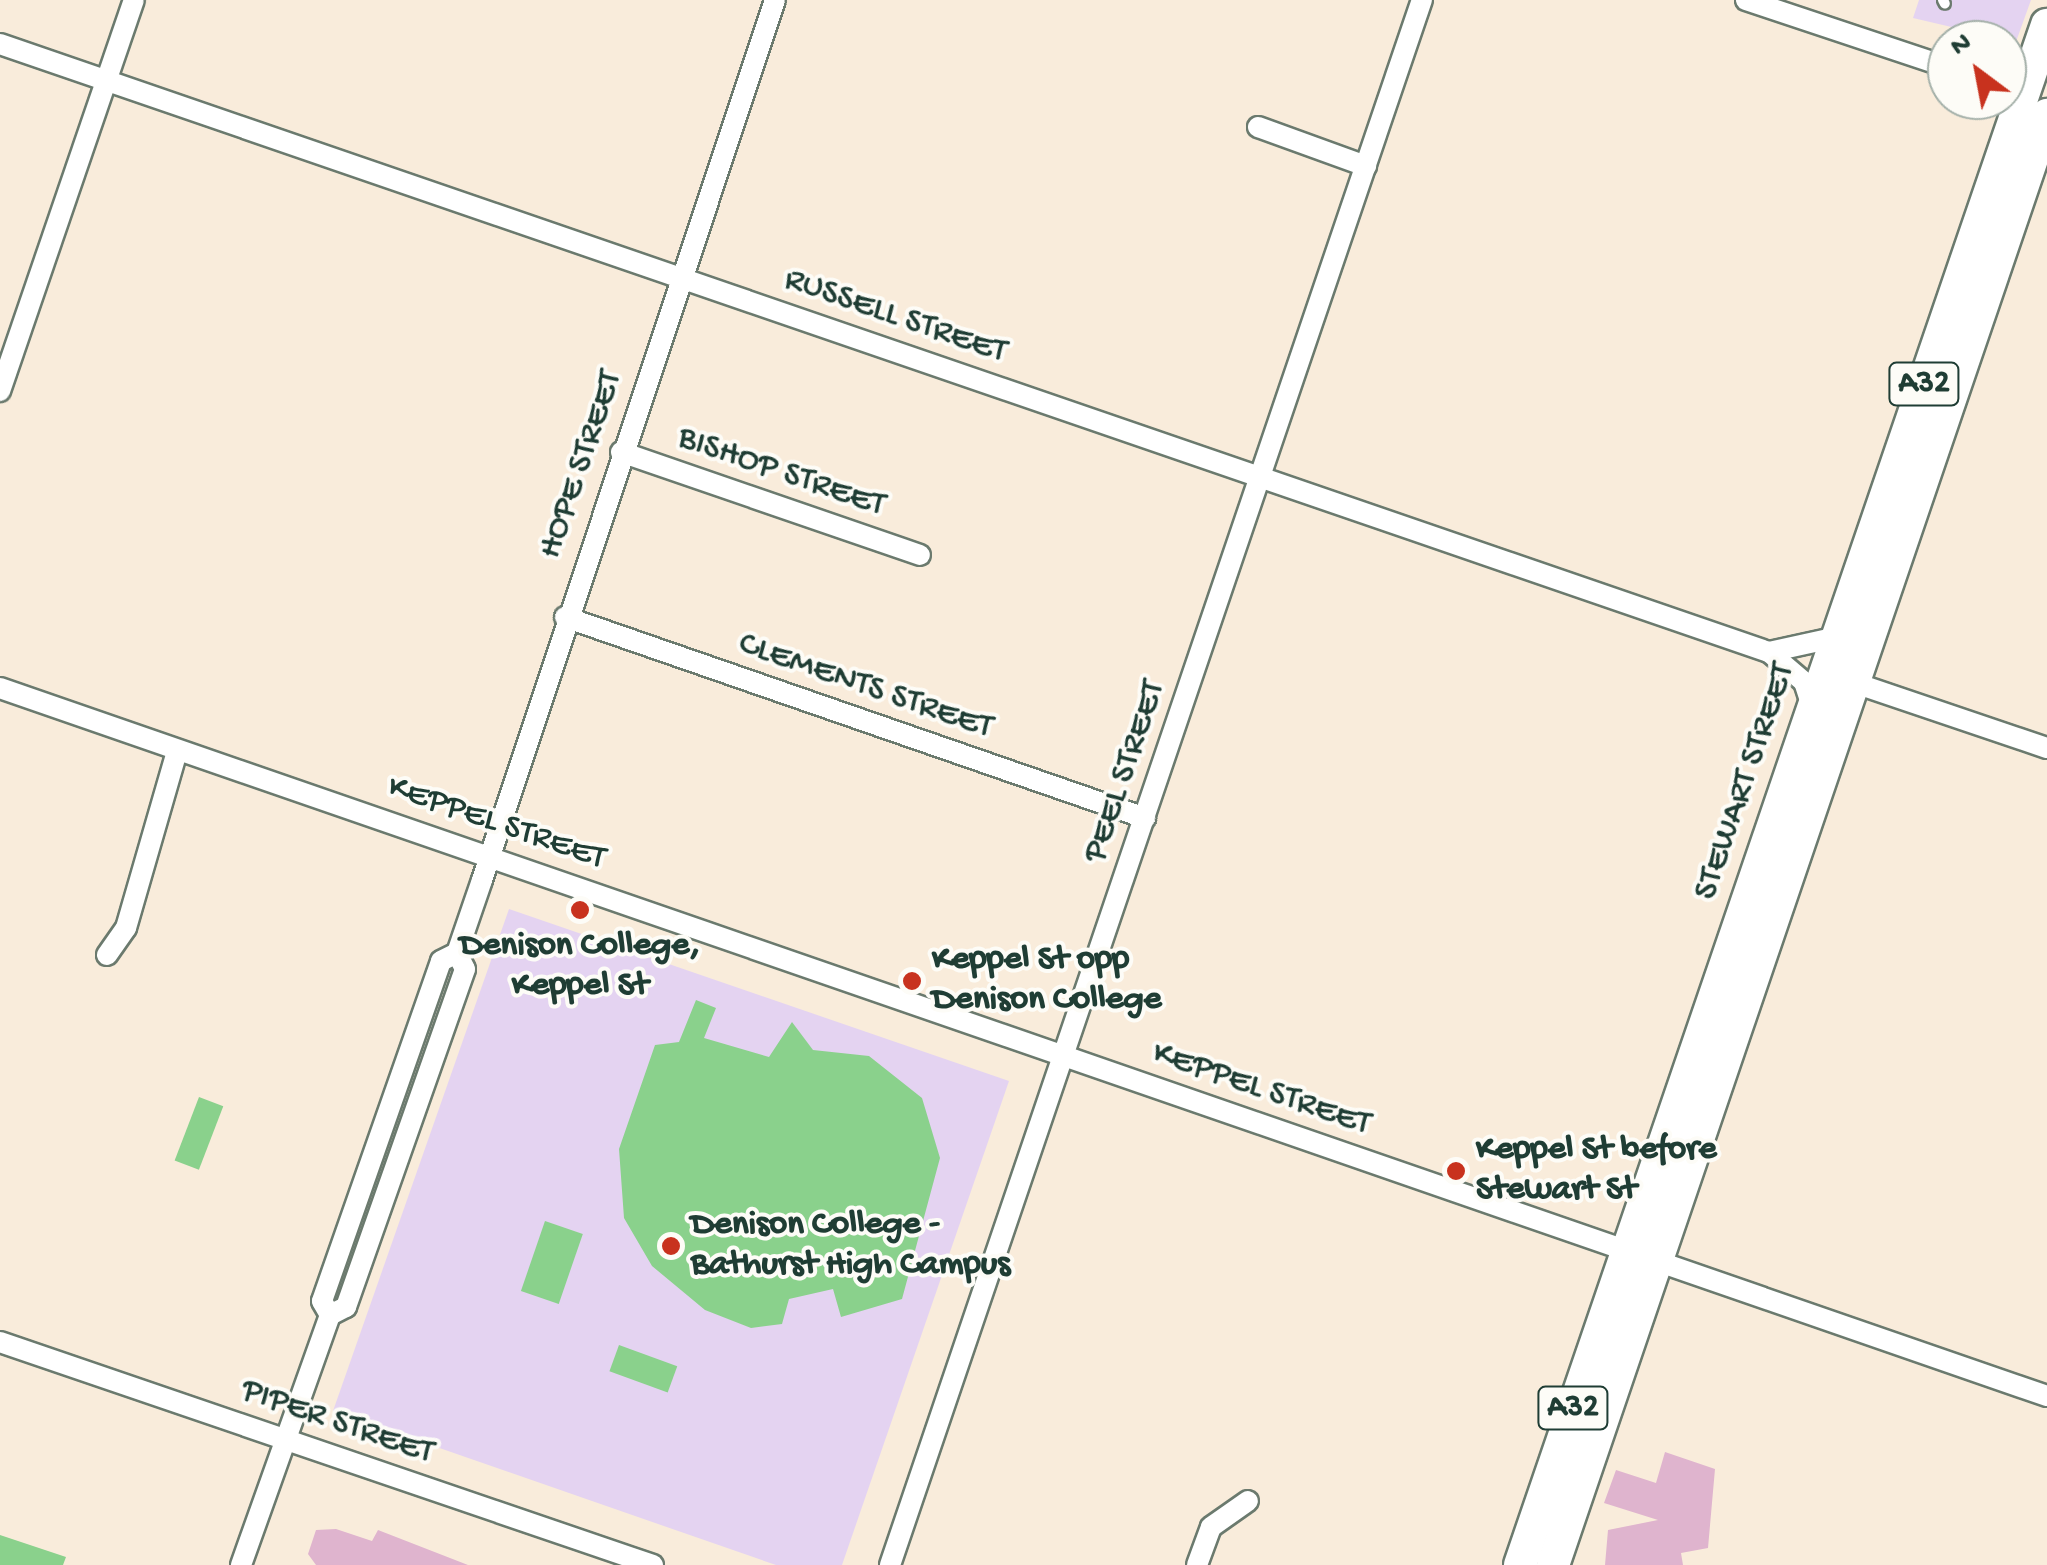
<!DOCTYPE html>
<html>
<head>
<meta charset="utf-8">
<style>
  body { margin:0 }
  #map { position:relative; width:2047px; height:1565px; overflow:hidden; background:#f9ecdb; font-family:"Gochi Hand",sans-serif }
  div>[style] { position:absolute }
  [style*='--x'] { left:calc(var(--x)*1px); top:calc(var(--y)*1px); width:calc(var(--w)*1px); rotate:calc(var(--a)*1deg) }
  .built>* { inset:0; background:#e4d3f1 }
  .green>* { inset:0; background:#8ad18c; transform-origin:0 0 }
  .building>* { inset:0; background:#dfb4ce }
  .roads { filter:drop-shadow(2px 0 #6b7a6e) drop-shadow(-2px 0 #6b7a6e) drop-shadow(0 2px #6b7a6e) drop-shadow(0 -2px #6b7a6e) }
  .service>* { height:10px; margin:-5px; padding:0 5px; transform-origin:5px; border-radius:5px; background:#fff }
  .minor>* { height:20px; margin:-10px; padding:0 10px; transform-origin:10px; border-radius:10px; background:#fff }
  .trunk>* { height:32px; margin:-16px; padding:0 16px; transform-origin:16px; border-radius:16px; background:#fff }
  .dots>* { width:28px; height:28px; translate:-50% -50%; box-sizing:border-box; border:5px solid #fdfcf7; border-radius:50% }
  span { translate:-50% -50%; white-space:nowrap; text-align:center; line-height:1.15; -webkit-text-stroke:8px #fdfcf7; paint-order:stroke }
  .shield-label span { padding:2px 8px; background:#fdfcf7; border:2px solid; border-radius:8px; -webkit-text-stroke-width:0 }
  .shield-label { font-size:32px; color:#1f3d34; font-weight:700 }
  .street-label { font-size:35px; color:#1f3d34 }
  .poi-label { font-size:35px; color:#1f3d34; font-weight:700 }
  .left { translate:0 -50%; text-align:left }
  .north { position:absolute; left:1927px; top:20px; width:100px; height:100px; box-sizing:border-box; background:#fdfcf7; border:2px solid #a4b0a9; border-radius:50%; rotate:328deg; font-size:28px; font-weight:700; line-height:40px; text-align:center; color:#1f3d34 }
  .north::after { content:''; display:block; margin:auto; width:35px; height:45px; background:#c8321e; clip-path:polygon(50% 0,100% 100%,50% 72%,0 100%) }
</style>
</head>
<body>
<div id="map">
  <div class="built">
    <div style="clip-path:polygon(1919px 0,2031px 0,2013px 50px,2007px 40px,1913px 18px)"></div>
    <div style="clip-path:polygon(509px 909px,1009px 1081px,842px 1565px,776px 1565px,333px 1411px)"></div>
  </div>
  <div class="green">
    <div style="clip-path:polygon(696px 1000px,716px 1008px,704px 1038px,769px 1057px,792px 1022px,813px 1050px,869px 1056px,922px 1098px,940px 1158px,902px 1299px,841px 1317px,833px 1289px,789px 1299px,782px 1324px,751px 1328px,705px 1310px,652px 1266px,624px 1218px,619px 1149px,655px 1045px,679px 1042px)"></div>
    <div style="left:199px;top:1097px;width:26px;height:68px;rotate:21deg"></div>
    <div style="left:545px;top:1221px;width:40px;height:74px;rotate:19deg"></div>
    <div style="left:619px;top:1345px;width:62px;height:28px;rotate:20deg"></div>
    <div style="clip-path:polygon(0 1535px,66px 1557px,63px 1565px,0 1565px)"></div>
  </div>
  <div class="building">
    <div style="clip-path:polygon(1665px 1452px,1715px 1469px,1708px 1548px,1681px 1553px,1683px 1565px,1605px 1565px,1608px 1530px,1658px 1520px,1604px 1503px,1616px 1470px,1656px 1483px)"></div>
    <div style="clip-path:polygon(336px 1529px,372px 1541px,378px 1530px,468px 1565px,316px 1565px,308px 1554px,316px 1530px)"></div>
  </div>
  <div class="roads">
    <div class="service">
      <div style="--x:1943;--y:0;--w:4;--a:63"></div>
    </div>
    <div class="minor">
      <div style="--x:1746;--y:0;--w:212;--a:18.4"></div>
      <div style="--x:0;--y:44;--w:1871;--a:18.97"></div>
      <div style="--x:1769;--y:652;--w:46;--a:40.6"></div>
      <div style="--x:1804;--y:682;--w:26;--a:72"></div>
      <div style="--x:1258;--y:127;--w:115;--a:19.9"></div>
      <div style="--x:0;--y:391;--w:413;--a:-71.1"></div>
      <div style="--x:621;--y:452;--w:316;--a:19"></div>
      <div style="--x:565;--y:617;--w:614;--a:19.11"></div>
      <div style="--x:1769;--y:652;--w:70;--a:-12.4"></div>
      <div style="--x:1846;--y:680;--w:212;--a:18.7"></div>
      <div style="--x:0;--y:688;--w:2166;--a:19.08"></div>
      <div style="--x:107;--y:955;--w:33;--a:-55"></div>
      <div style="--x:126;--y:928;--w:184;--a:-73.9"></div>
      <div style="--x:330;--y:1315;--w:16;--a:-120"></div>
      <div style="--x:322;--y:1301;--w:360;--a:-70.7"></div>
      <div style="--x:441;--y:961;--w:18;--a:-27"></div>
      <div style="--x:457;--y:953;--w:77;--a:-71.1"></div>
      <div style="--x:482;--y:880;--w:927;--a:-71.58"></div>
      <div style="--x:0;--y:1342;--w:690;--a:18.86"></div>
      <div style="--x:241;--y:1565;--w:265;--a:-70.4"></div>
      <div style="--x:330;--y:1315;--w:18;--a:-27"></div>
      <div style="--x:346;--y:1307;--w:358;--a:-70.6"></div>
      <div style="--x:465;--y:969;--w:18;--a:-117"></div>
      <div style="--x:890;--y:1565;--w:1653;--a:-71.23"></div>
      <div style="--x:1197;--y:1565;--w:40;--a:-69.8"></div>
      <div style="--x:1211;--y:1527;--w:45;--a:-35.1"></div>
    </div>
    <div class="trunk">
      <div style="--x:1520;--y:1565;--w:1628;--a:-71.11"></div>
      <div style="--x:1553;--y:1565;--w:1532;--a:-71.19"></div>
    </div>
  </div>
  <div class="dots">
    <div style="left:580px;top:910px;background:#c8321e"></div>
    <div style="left:912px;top:981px;background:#c8321e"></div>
    <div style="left:1456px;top:1171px;background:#c8321e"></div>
    <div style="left:671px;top:1246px;background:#c8321e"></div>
  </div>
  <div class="shield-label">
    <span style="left:1924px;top:384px">A32</span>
    <span style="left:1573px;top:1408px">A32</span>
  </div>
  <div class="street-label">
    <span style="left:895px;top:317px;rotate:19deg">RUSSELL STREET</span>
    <span style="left:582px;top:465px;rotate:-71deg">HOPE STREET</span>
    <span style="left:781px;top:473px;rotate:19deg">BISHOP STREET</span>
    <span style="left:865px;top:687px;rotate:19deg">CLEMENTS STREET</span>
    <span style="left:1126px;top:772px;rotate:-71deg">PEEL STREET</span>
    <span style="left:1746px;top:782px;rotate:-71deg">STEWART STREET</span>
    <span style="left:496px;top:824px;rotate:19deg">KEPPEL STREET</span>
    <span style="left:1261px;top:1090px;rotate:19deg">KEPPEL STREET</span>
    <span style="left:337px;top:1423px;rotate:19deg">PIPER STREET</span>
  </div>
  <div class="poi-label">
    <span style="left:580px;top:967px">Denison College,<br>Keppel St</span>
    <span class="left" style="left:932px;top:981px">Keppel St opp<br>Denison College</span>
    <span class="left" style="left:1476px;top:1171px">Keppel St before<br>Stewart St</span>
    <span class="left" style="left:691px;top:1246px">Denison College -<br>Bathurst High Campus</span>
  </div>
  <div class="north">N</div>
</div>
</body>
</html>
